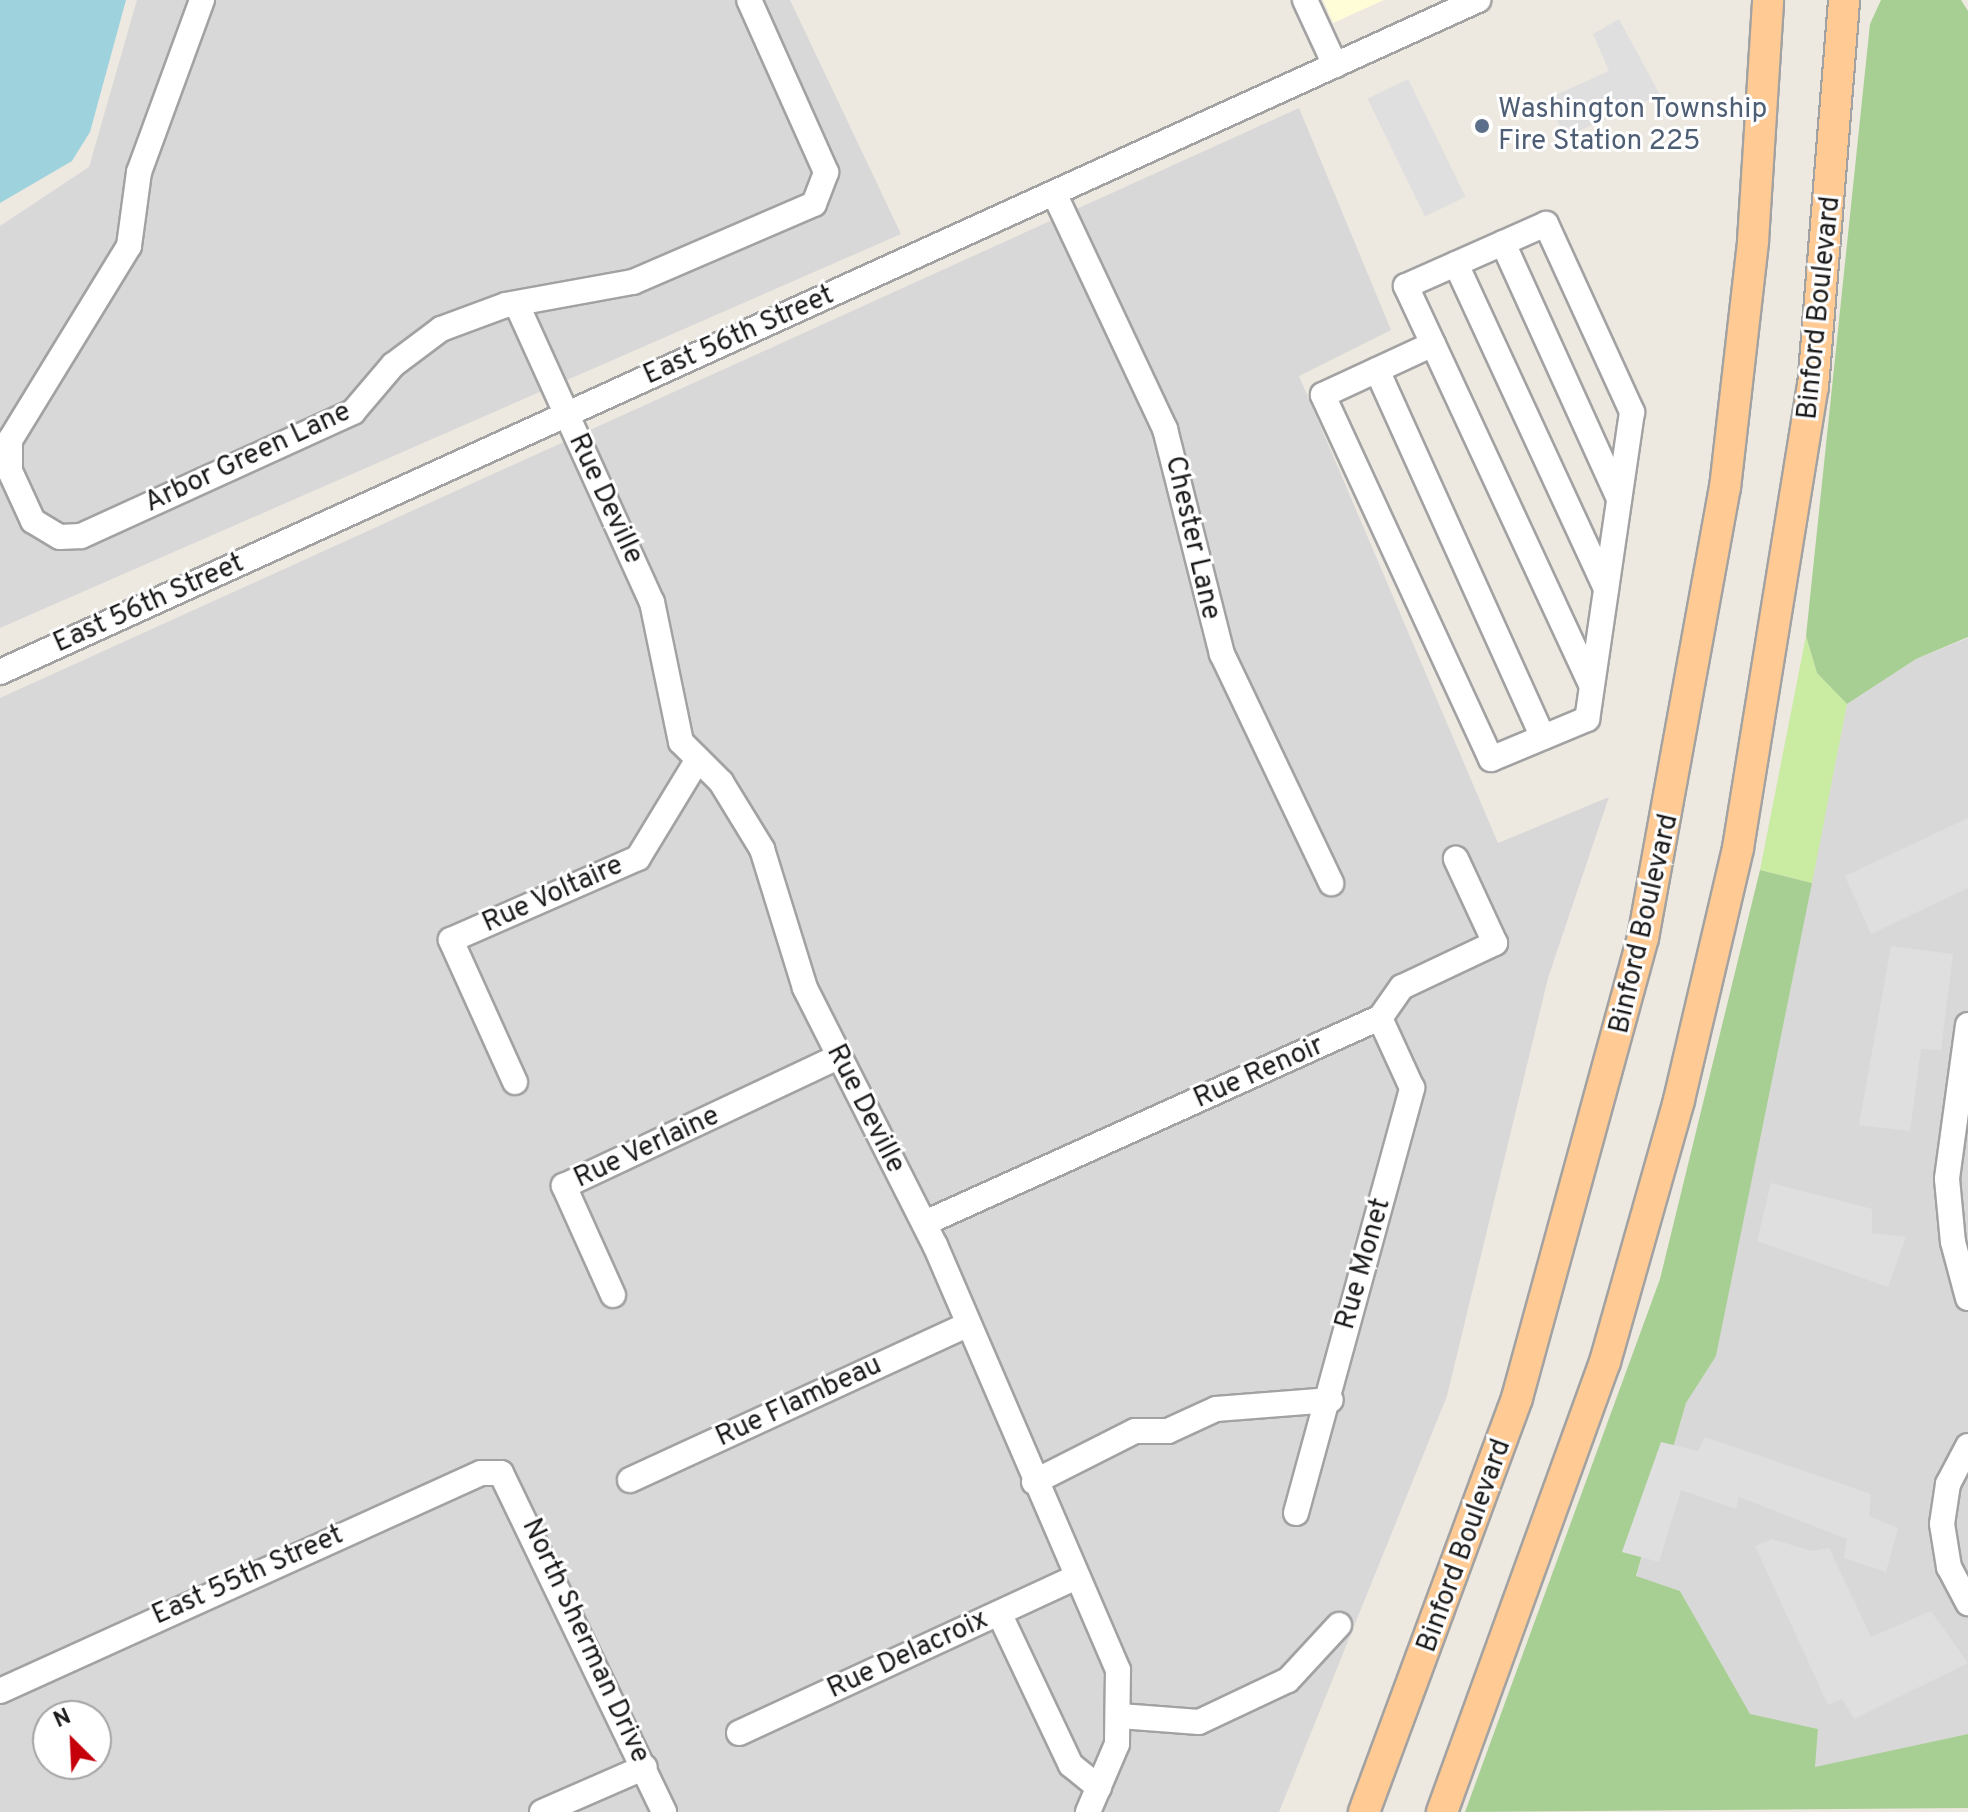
<!DOCTYPE html>
<html>
<head>
<meta charset="utf-8">
<style>
  body { margin:0 }
  #map { position:relative; width:1968px; height:1812px; overflow:hidden; background:#ede8e0; font-family:Overpass,sans-serif }
  div>[style] { position:absolute }
  [style*='--x'] { left:calc(var(--x)*1px); top:calc(var(--y)*1px); width:calc(var(--w)*1px); rotate:calc(var(--a)*1deg) }
  .residential>* { inset:0; background:#d9d8d8 }
  .education>* { inset:0; background:#fffdd7 }
  .grass>* { inset:0; background:#caeba2 }
  .forest>* { inset:0; background:#a8cf93 }
  .parking>* { inset:0; background:#dfdfdf; transform-origin:0 0 }
  .water>* { inset:0; background:#9ed3de }
  .roads { filter:drop-shadow(2px 0 #a2a2a2) drop-shadow(-2px 0 #a2a2a2) drop-shadow(0 2px #a2a2a2) drop-shadow(0 -2px #a2a2a2) }
  .minor>* { height:24px; margin:-12px; padding:0 12px; transform-origin:12px; border-radius:12px; background:#fff }
  .major>* { height:30px; margin:-15px; padding:0 15px; transform-origin:15px; border-radius:15px; background:#ffca93 }
  .dots>* { width:22px; height:22px; translate:-50% -50%; box-sizing:border-box; border:4px solid #fff; border-radius:50% }
  span { translate:-50% -50%; white-space:nowrap; text-align:center; line-height:1.15; -webkit-text-stroke:6px #fff; paint-order:stroke }
  .service-label { font-size:28px; color:#4e5e75 }
  .left { translate:0 -50%; text-align:left }
  .street-label { font-size:28px; color:#1b1b1b }
  .north { position:absolute; left:32px; top:1700px; width:80px; height:80px; box-sizing:border-box; background:#fff; border:2px solid #a4a4a4; border-radius:50%; rotate:336deg; font-size:22px; font-weight:700; line-height:32px; text-align:center; color:#1b1b1b }
  .north::after { content:''; display:block; margin:auto; width:28px; height:36px; background:#c6000b; clip-path:polygon(50% 0,100% 100%,50% 72%,0 100%) }
</style>
</head>
<body>
<div id="map">
  <div class="residential">
    <div style="clip-path:polygon(137px 0,790px 0,901px 234px,0 628px,0 226px,89px 167px)"></div>
    <div style="clip-path:polygon(evenodd,1299px 108px,1391px 330px,1299px 376px,1498px 843px,1609px 797px,1548px 978px,1447px 1396px,1279px 1812px,0 1812px,0 698px,1299px 108px,48px 1716px,96px 1716px,96px 1764px,48px 1764px,48px 1716px)"></div>
    <div style="clip-path:polygon(1968px 638px,1968px 1734px,1814px 1768px,1818px 1729px,1750px 1715px,1680px 1591px,1636px 1577px,1686px 1403px,1716px 1355px,1847px 704px,1916px 659px)"></div>
  </div>
  <div class="education">
    <div style="clip-path:polygon(1323px 0,1384px 0,1333px 23px)"></div>
  </div>
  <div class="grass">
    <div style="clip-path:polygon(1806px 636px,1817px 673px,1847px 704px,1812px 883px,1760px 870px)"></div>
  </div>
  <div class="forest">
    <div style="clip-path:polygon(1881px 0,1961px 0,1968px 11px,1968px 637px,1916px 659px,1847px 704px,1817px 673px,1806px 636px,1870px 24px)"></div>
    <div style="clip-path:polygon(1760px 870px,1812px 883px,1716px 1356px,1686px 1403px,1636px 1576px,1680px 1591px,1750px 1714px,1818px 1729px,1815px 1767px,1968px 1734px,1968px 1808px,1465px 1812px,1660px 1279px)"></div>
  </div>
  <div class="parking">
    <div style="clip-path:polygon(1619px 19px,1660px 95px,1565px 137px,1547px 99px,1609px 71px,1593px 34px)"></div>
    <div style="left:1408px;top:79px;width:131px;height:45px;rotate:64deg"></div>
    <div style="clip-path:polygon(1968px 818px,1968px 888px,1871px 934px,1845px 876px)"></div>
    <div style="clip-path:polygon(1891px 946px,1953px 954px,1941px 1050px,1921px 1049px,1910px 1131px,1859px 1125px)"></div>
    <div style="clip-path:polygon(1771px 1183px,1872px 1209px,1872px 1233px,1906px 1237px,1888px 1287px,1757px 1241px)"></div>
    <div style="clip-path:polygon(1705px 1437px,1871px 1494px,1869px 1516px,1898px 1528px,1886px 1572px,1844px 1558px,1847px 1539px,1739px 1497px,1736px 1509px,1681px 1490px,1659px 1562px,1622px 1552px,1661px 1442px,1698px 1451px)"></div>
    <div style="clip-path:polygon(1772px 1539px,1811px 1551px,1829px 1548px,1871px 1637px,1931px 1611px,1968px 1663px,1854px 1719px,1842px 1699px,1828px 1705px,1755px 1546px)"></div>
  </div>
  <div class="water">
    <div style="clip-path:polygon(0 0,126px 0,90px 132px,72px 161px,0 203px)"></div>
  </div>
  <div class="roads">
    <div class="minor">
      <div style="--x:202;--y:0;--w:183;--a:110.1"></div>
      <div style="--x:139;--y:172;--w:75;--a:97.7"></div>
      <div style="--x:129;--y:246;--w:228;--a:121.5"></div>
      <div style="--x:10;--y:440;--w:31;--a:90"></div>
      <div style="--x:10;--y:471;--w:55;--a:65.3"></div>
      <div style="--x:33;--y:521;--w:31;--a:31"></div>
      <div style="--x:60;--y:537;--w:21;--a:-3"></div>
      <div style="--x:81;--y:536;--w:299;--a:-24.5"></div>
      <div style="--x:353;--y:412;--w:62;--a:-49.6"></div>
      <div style="--x:393;--y:365;--w:60;--a:-36.9"></div>
      <div style="--x:441;--y:329;--w:69;--a:-20.3"></div>
      <div style="--x:506;--y:305;--w:129;--a:-10.3"></div>
      <div style="--x:633;--y:282;--w:197;--a:-23.3"></div>
      <div style="--x:814;--y:204;--w:34;--a:-69"></div>
      <div style="--x:826;--y:172;--w:188;--a:-114.1"></div>
      <div style="--x:1305;--y:0;--w:72;--a:65.2"></div>
      <div style="--x:1054;--y:193;--w:261;--a:64.8"></div>
      <div style="--x:1165;--y:429;--w:232;--a:75.8"></div>
      <div style="--x:1222;--y:654;--w:254;--a:64.5"></div>
      <div style="--x:1546;--y:224;--w:207;--a:65.4"></div>
      <div style="--x:1632;--y:412;--w:310;--a:98.3"></div>
      <div style="--x:1587;--y:719;--w:104;--a:157.4"></div>
      <div style="--x:1491;--y:759;--w:401;--a:-114.8"></div>
      <div style="--x:1323;--y:395;--w:121;--a:-24.9"></div>
      <div style="--x:1433;--y:344;--w:64;--a:-115"></div>
      <div style="--x:1406;--y:286;--w:153;--a:-23.9"></div>
      <div style="--x:1503;--y:243;--w:281;--a:65.6"></div>
      <div style="--x:1456;--y:264;--w:358;--a:65.2"></div>
      <div style="--x:517;--y:305;--w:326;--a:65.6"></div>
      <div style="--x:652;--y:602;--w:143;--a:78.3"></div>
      <div style="--x:681;--y:742;--w:57;--a:45"></div>
      <div style="--x:721;--y:782;--w:79;--a:58.5"></div>
      <div style="--x:762;--y:849;--w:145;--a:72.8"></div>
      <div style="--x:805;--y:988;--w:288;--a:63.2"></div>
      <div style="--x:935;--y:1245;--w:463;--a:66.7"></div>
      <div style="--x:1118;--y:1670;--w:74;--a:90.8"></div>
      <div style="--x:1117;--y:1744;--w:74;--a:113.1"></div>
      <div style="--x:1433;--y:344;--w:377;--a:65.1"></div>
      <div style="--x:1377;--y:370;--w:403;--a:65.7"></div>
      <div style="--x:0;--y:672;--w:1624;--a:-24.45"></div>
      <div style="--x:1968;--y:1025;--w:155;--a:97.8"></div>
      <div style="--x:1947;--y:1179;--w:63;--a:84.6"></div>
      <div style="--x:1953;--y:1242;--w:58;--a:75"></div>
      <div style="--x:515;--y:1082;--w:156;--a:-114.3"></div>
      <div style="--x:451;--y:940;--w:204;--a:-23.7"></div>
      <div style="--x:638;--y:858;--w:114;--a:-58.7"></div>
      <div style="--x:925;--y:1223;--w:499;--a:-24.3"></div>
      <div style="--x:1380;--y:1018;--w:38;--a:-55"></div>
      <div style="--x:1402;--y:987;--w:103;--a:-25.3"></div>
      <div style="--x:1495;--y:943;--w:93;--a:-114.9"></div>
      <div style="--x:613;--y:1295;--w:120;--a:-114.2"></div>
      <div style="--x:564;--y:1186;--w:301;--a:-25.2"></div>
      <div style="--x:1968;--y:1446;--w:43;--a:117.8"></div>
      <div style="--x:1948;--y:1484;--w:40;--a:98.5"></div>
      <div style="--x:1942;--y:1524;--w:44;--a:80.8"></div>
      <div style="--x:1949;--y:1567;--w:41;--a:62.2"></div>
      <div style="--x:630;--y:1480;--w:371;--a:-24.7"></div>
      <div style="--x:1034;--y:1482;--w:113;--a:-26.8"></div>
      <div style="--x:1135;--y:1431;--w:33;--a:0"></div>
      <div style="--x:1168;--y:1431;--w:53;--a:-24.6"></div>
      <div style="--x:1216;--y:1409;--w:115;--a:-4.5"></div>
      <div style="--x:1296;--y:1513;--w:441;--a:-74.7"></div>
      <div style="--x:1412;--y:1088;--w:77;--a:-114.6"></div>
      <div style="--x:999;--y:1613;--w:168;--a:64.7"></div>
      <div style="--x:1071;--y:1765;--w:36;--a:39"></div>
      <div style="--x:0;--y:1691;--w:528;--a:-24.38"></div>
      <div style="--x:481;--y:1473;--w:20;--a:0"></div>
      <div style="--x:501;--y:1473;--w:376;--a:64.3"></div>
      <div style="--x:1120;--y:1716;--w:79;--a:4.3"></div>
      <div style="--x:1199;--y:1722;--w:98;--a:-25.3"></div>
      <div style="--x:1288;--y:1680;--w:75;--a:-47.2"></div>
      <div style="--x:739;--y:1733;--w:372;--a:-24.8"></div>
      <div style="--x:542;--y:1812;--w:112;--a:-23.6"></div>
    </div>
    <div class="major">
      <div style="--x:1364;--y:1812;--w:441;--a:-69.7"></div>
      <div style="--x:1517;--y:1398;--w:477;--a:-74.7"></div>
      <div style="--x:1643;--y:938;--w:457;--a:-79.7"></div>
      <div style="--x:1725;--y:488;--w:249;--a:-83.5"></div>
      <div style="--x:1753;--y:241;--w:241;--a:-86.4"></div>
      <div style="--x:1442;--y:1812;--w:479;--a:-70.1"></div>
      <div style="--x:1605;--y:1362;--w:272;--a:-74.2"></div>
      <div style="--x:1679;--y:1100;--w:259;--a:-76.8"></div>
      <div style="--x:1738;--y:848;--w:467;--a:-80.8"></div>
      <div style="--x:1813;--y:387;--w:388;--a:-85.4"></div>
    </div>
  </div>
  <div class="dots">
    <div style="left:1482px;top:126px;background:#5c6f8a"></div>
  </div>
  <div class="service-label">
    <span class="left" style="left:1498px;top:126px">Washington Township<br>Fire Station 225</span>
  </div>
  <div class="street-label">
    <span style="left:1820px;top:308px;rotate:-84deg">Binford Boulevard</span>
    <span style="left:739px;top:336px;rotate:-24deg">East 56th Street</span>
    <span style="left:248px;top:458px;rotate:-25deg">Arbor Green Lane</span>
    <span style="left:605px;top:499px;rotate:65deg">Rue Deville</span>
    <span style="left:1192px;top:538px;rotate:77deg">Chester Lane</span>
    <span style="left:149px;top:604px;rotate:-24deg">East 56th Street</span>
    <span style="left:553px;top:895px;rotate:-24deg">Rue Voltaire</span>
    <span style="left:1645px;top:924px;rotate:-77deg">Binford Boulevard</span>
    <span style="left:1259px;top:1073px;rotate:-24deg">Rue Renoir</span>
    <span style="left:865px;top:1109px;rotate:63deg">Rue Deville</span>
    <span style="left:647px;top:1148px;rotate:-25deg">Rue Verlaine</span>
    <span style="left:1364px;top:1264px;rotate:-74deg">Rue Monet</span>
    <span style="left:799px;top:1402px;rotate:-25deg">Rue Flambeau</span>
    <span style="left:1465px;top:1546px;rotate:-70deg">Binford Boulevard</span>
    <span style="left:248px;top:1576px;rotate:-24deg">East 55th Street</span>
    <span style="left:585px;top:1641px;rotate:65deg">North Sherman Drive</span>
    <span style="left:908px;top:1655px;rotate:-25deg">Rue Delacroix</span>
  </div>
  <div class="north">N</div>
</div>
</body>
</html>
